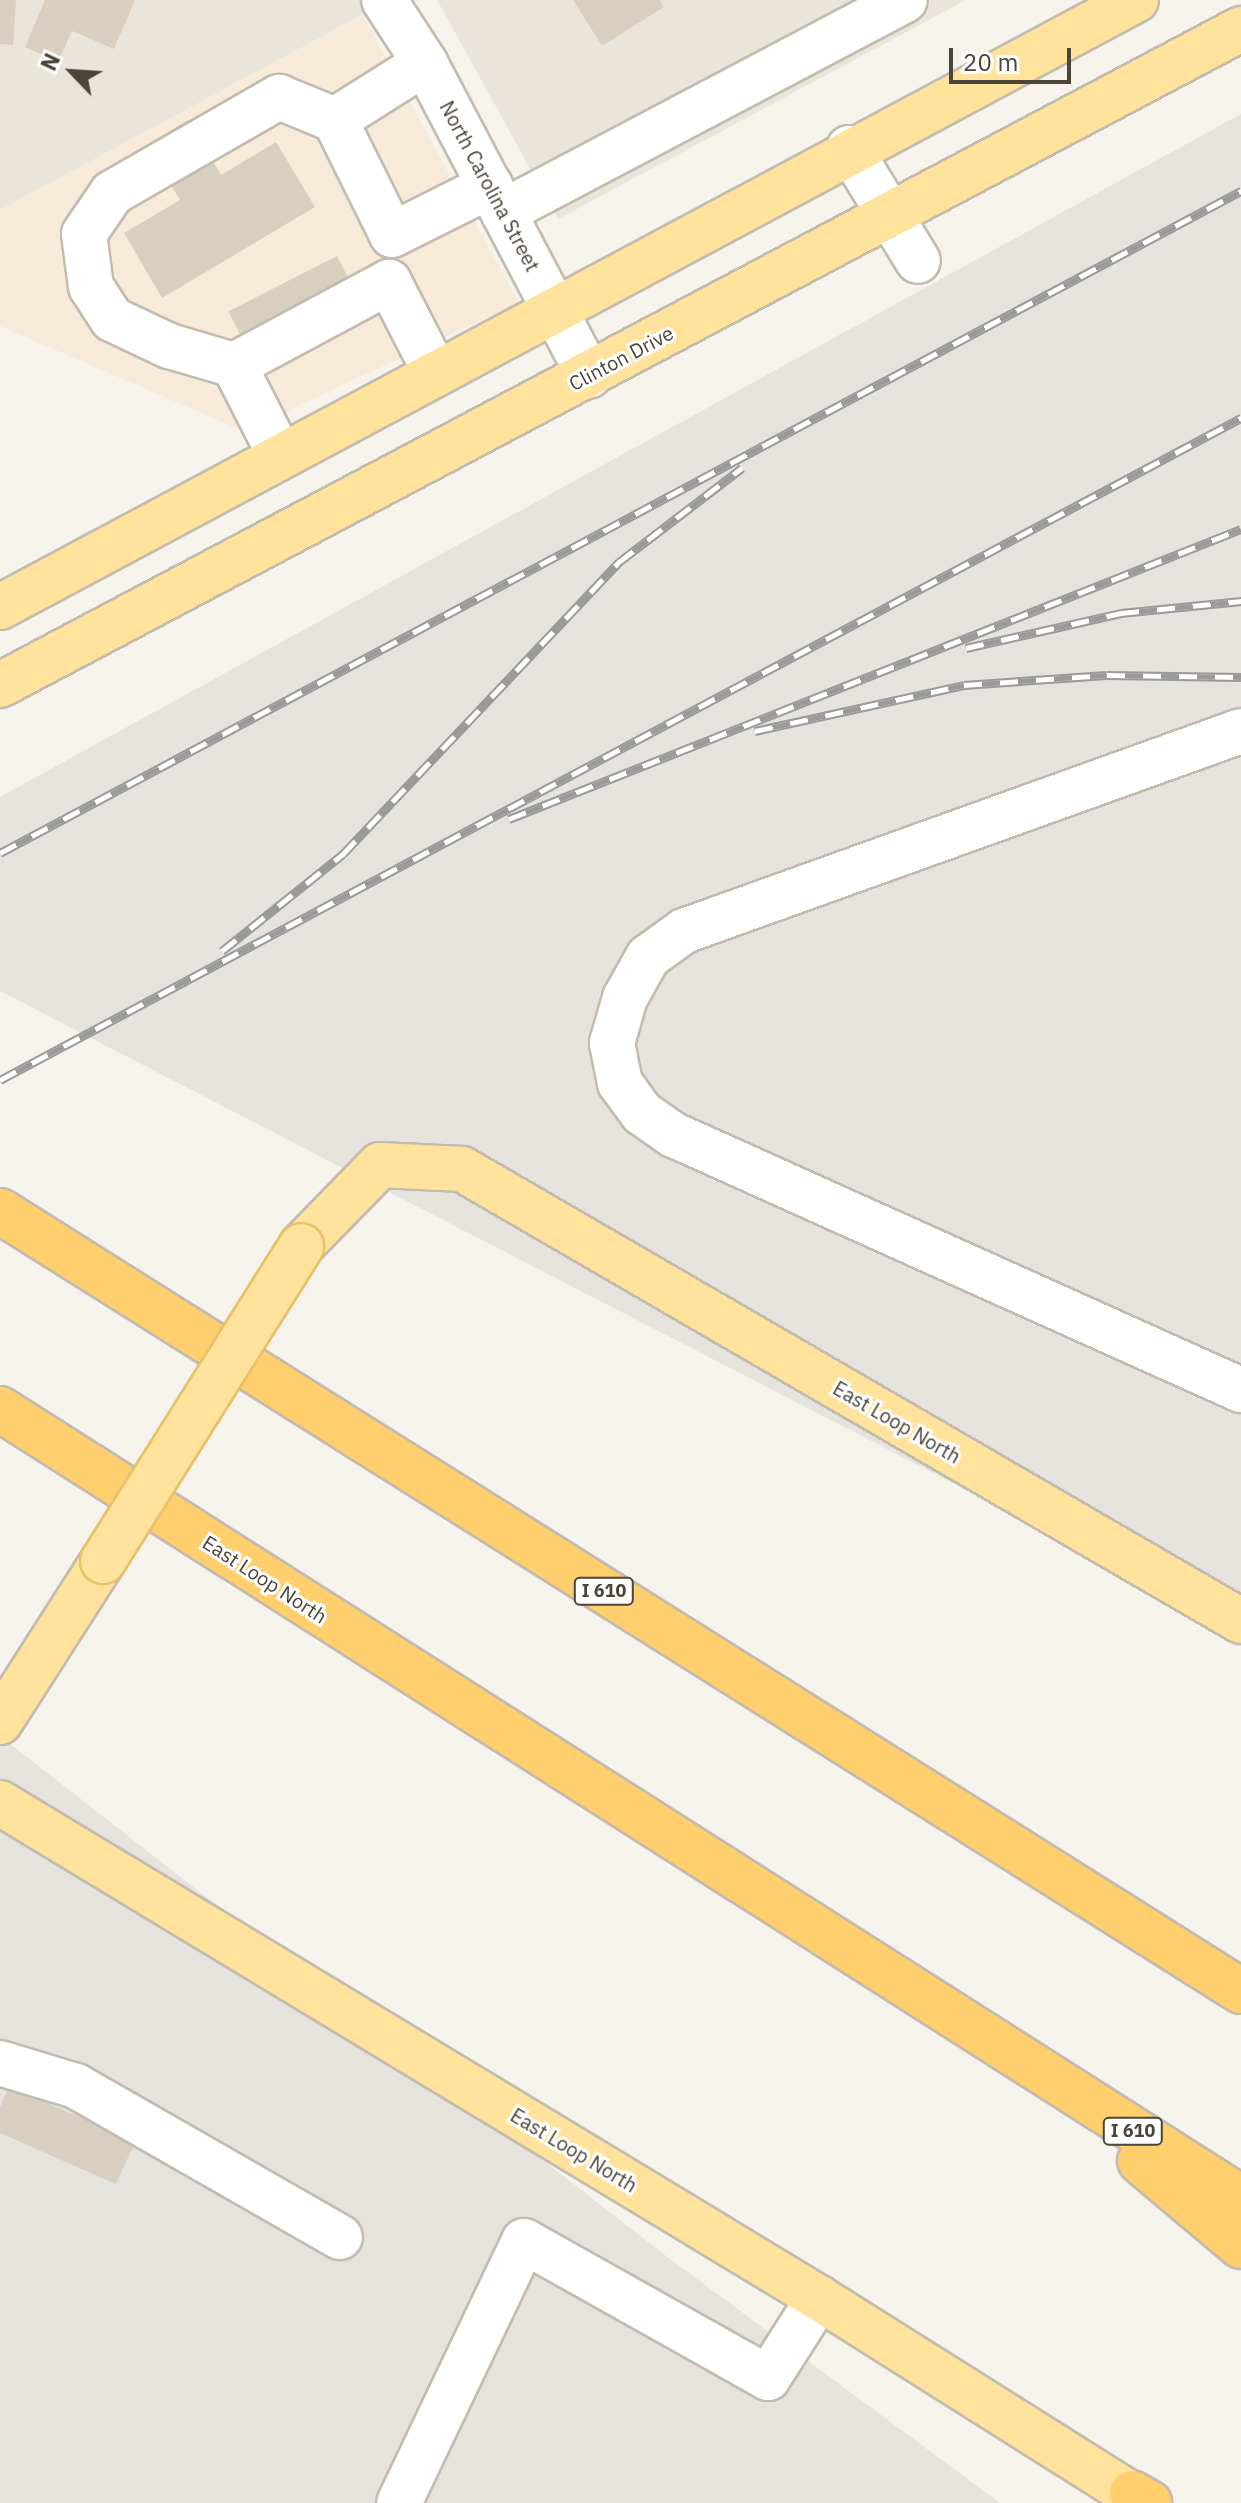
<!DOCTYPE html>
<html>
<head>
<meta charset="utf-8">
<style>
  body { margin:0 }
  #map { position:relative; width:1241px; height:2503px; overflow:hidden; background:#f6f3ec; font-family:"IBM Plex Sans",sans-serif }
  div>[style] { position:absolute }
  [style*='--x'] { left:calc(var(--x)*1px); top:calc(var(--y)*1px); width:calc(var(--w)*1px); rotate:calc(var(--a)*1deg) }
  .residential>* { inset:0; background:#eae5da }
  .commercial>* { inset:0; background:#f7ead8 }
  .industrial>* { inset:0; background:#e6e2dd }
  .building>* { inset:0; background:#d8cfc1; transform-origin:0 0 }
  .roads { filter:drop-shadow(2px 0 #c2bbae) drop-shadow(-2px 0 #c2bbae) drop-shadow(0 2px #c2bbae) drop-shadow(0 -2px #c2bbae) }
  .minor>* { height:44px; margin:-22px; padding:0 22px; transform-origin:22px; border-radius:22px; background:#fff }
  .major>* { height:44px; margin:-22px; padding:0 22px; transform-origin:22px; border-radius:22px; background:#ffe39c }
  .highway>* { height:44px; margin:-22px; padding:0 22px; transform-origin:22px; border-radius:22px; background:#ffcf6e }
  .rail>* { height:9px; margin-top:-4.5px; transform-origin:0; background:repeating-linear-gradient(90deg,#fff 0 18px,#9a9a9a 0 36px); box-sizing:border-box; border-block:2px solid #9a9a9a }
  .bridges { filter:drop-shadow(2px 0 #e6c16a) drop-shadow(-2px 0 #e6c16a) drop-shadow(0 2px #e6c16a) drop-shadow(0 -2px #e6c16a) }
  .major-bridge>* { height:44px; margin:-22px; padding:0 22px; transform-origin:22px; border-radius:22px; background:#ffe39c }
  span { translate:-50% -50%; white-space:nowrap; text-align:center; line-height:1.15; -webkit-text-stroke:6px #fff; paint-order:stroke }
  .shield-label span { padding:2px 6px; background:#fff; border:2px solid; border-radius:6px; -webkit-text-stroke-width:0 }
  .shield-label { font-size:18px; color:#4b4439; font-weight:700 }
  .street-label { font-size:20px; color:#4b4439 }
  .north { position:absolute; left:32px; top:32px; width:80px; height:80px; -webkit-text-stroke:6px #fff; paint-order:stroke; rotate:295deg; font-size:22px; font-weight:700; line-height:32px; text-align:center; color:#4b4439 }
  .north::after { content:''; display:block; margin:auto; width:28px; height:36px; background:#4b4439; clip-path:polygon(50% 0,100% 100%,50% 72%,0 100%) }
  .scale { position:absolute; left:949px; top:48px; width:122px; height:36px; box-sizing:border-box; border:4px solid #4b4439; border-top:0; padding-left:10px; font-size:24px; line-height:28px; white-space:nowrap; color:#4b4439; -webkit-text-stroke:6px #fff; paint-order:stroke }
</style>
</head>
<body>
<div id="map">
  <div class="residential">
    <div style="clip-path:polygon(0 0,390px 0,0 210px)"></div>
    <div style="clip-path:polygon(437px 0,966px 0,558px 219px)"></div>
  </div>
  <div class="commercial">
    <div style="clip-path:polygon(363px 15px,519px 303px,243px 431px,0 326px,0 210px)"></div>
  </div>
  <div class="industrial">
    <div style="clip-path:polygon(1241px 114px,1241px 1632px,0 991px,0 797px)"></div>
    <div style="clip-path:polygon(0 1736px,666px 2256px,1000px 2503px,0 2503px)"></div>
  </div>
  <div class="building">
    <div style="clip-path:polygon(0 0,16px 0,13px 45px,0 44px)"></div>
    <div style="clip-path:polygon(45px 0,135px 0,114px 49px,72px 31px,58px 62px,25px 47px)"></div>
    <div style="clip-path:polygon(573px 0,660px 0,664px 7px,602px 46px)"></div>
    <div style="clip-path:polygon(188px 120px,221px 175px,276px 142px,315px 207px,162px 298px,124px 233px,180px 200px,147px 145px)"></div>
    <div style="left:337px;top:256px;width:31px;height:122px;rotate:63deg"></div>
    <div style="clip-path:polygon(9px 2086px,135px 2142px,116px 2184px,0 2133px,0 2107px)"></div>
  </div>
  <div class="roads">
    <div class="minor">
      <div style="--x:384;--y:0;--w:75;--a:56.9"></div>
      <div style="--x:425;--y:63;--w:353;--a:62.3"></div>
      <div style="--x:425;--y:63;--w:107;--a:147.7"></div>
      <div style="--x:335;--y:120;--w:128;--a:63.6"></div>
      <div style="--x:392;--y:235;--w:110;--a:-26.6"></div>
      <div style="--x:849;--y:148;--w:132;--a:58.6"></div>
      <div style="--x:503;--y:212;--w:454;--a:-27.8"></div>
      <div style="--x:234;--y:365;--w:68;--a:-163.7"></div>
      <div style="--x:169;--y:346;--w:63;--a:-154.7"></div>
      <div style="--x:112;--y:319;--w:38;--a:-123"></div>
      <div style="--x:91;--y:287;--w:53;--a:-97.5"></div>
      <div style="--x:84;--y:234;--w:50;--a:-55.7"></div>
      <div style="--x:112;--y:193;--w:193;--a:-29.9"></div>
      <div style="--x:279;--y:97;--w:61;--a:22.3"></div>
      <div style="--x:280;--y:455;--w:101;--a:-117.1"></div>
      <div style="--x:234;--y:365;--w:176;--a:-28.2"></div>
      <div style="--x:389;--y:282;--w:101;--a:62.9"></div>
      <div style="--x:1241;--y:731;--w:592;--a:160.25"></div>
      <div style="--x:684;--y:931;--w:44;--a:144.2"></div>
      <div style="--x:648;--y:957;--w:47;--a:119.3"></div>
      <div style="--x:625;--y:998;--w:47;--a:106.1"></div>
      <div style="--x:612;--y:1043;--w:41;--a:78.7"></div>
      <div style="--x:620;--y:1083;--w:37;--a:54"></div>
      <div style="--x:642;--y:1113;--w:39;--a:35"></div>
      <div style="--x:674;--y:1135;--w:622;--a:24.22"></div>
      <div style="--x:0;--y:2063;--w:79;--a:16.8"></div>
      <div style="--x:76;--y:2086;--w:304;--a:29.8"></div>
      <div style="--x:399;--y:2503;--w:290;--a:-64.5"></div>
      <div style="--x:524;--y:2241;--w:280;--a:29.3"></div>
      <div style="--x:768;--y:2378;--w:95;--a:-57.5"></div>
    </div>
    <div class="major">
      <div style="--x:0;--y:607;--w:1288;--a:-28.12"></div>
      <div style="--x:0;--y:685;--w:1404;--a:-27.86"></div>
      <div style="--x:301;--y:1246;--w:113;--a:-45.7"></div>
      <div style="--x:380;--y:1165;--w:82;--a:2.8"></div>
      <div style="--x:462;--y:1169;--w:901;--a:30.12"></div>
      <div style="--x:0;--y:1722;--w:191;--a:-57.4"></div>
      <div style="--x:0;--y:1803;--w:957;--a:31.15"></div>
      <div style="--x:819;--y:2298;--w:384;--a:32.2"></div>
    </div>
    <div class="highway">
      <div style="--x:0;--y:1211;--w:1466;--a:32.15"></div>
      <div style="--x:0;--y:1409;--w:1471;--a:32.45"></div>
      <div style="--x:1140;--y:2161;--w:132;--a:40.1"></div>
      <div style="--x:1132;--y:2493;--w:20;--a:30"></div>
    </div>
  </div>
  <div class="rail">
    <div style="--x:966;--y:648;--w:159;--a:-12.7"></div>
    <div style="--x:1121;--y:613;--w:121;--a:-5.7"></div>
    <div style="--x:755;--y:731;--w:214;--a:-12.4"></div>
    <div style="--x:964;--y:685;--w:143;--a:-4"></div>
    <div style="--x:1107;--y:675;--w:134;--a:0.9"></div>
    <div style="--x:509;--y:819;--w:787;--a:-21.61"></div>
    <div style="--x:0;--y:853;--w:1407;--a:-28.08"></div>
    <div style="--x:222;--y:951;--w:155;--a:-38.7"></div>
    <div style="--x:343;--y:854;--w:402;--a:-46.6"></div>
    <div style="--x:619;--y:562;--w:155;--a:-37.4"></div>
    <div style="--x:0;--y:1080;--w:1407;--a:-28.08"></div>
  </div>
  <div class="bridges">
    <div class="major-bridge">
      <div style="--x:103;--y:1561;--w:372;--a:-57.8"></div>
    </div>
  </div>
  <div class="shield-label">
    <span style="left:604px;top:1591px">I 610</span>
    <span style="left:1133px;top:2131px">I 610</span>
  </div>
  <div class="street-label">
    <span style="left:490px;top:186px;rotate:62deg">North Carolina Street</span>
    <span style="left:621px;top:358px;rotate:-28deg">Clinton Drive</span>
    <span style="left:897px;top:1422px;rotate:30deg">East Loop North</span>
    <span style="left:265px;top:1579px;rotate:33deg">East Loop North</span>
    <span style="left:574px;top:2150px;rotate:31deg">East Loop North</span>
  </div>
  <div class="north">N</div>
  <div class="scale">20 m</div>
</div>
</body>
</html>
